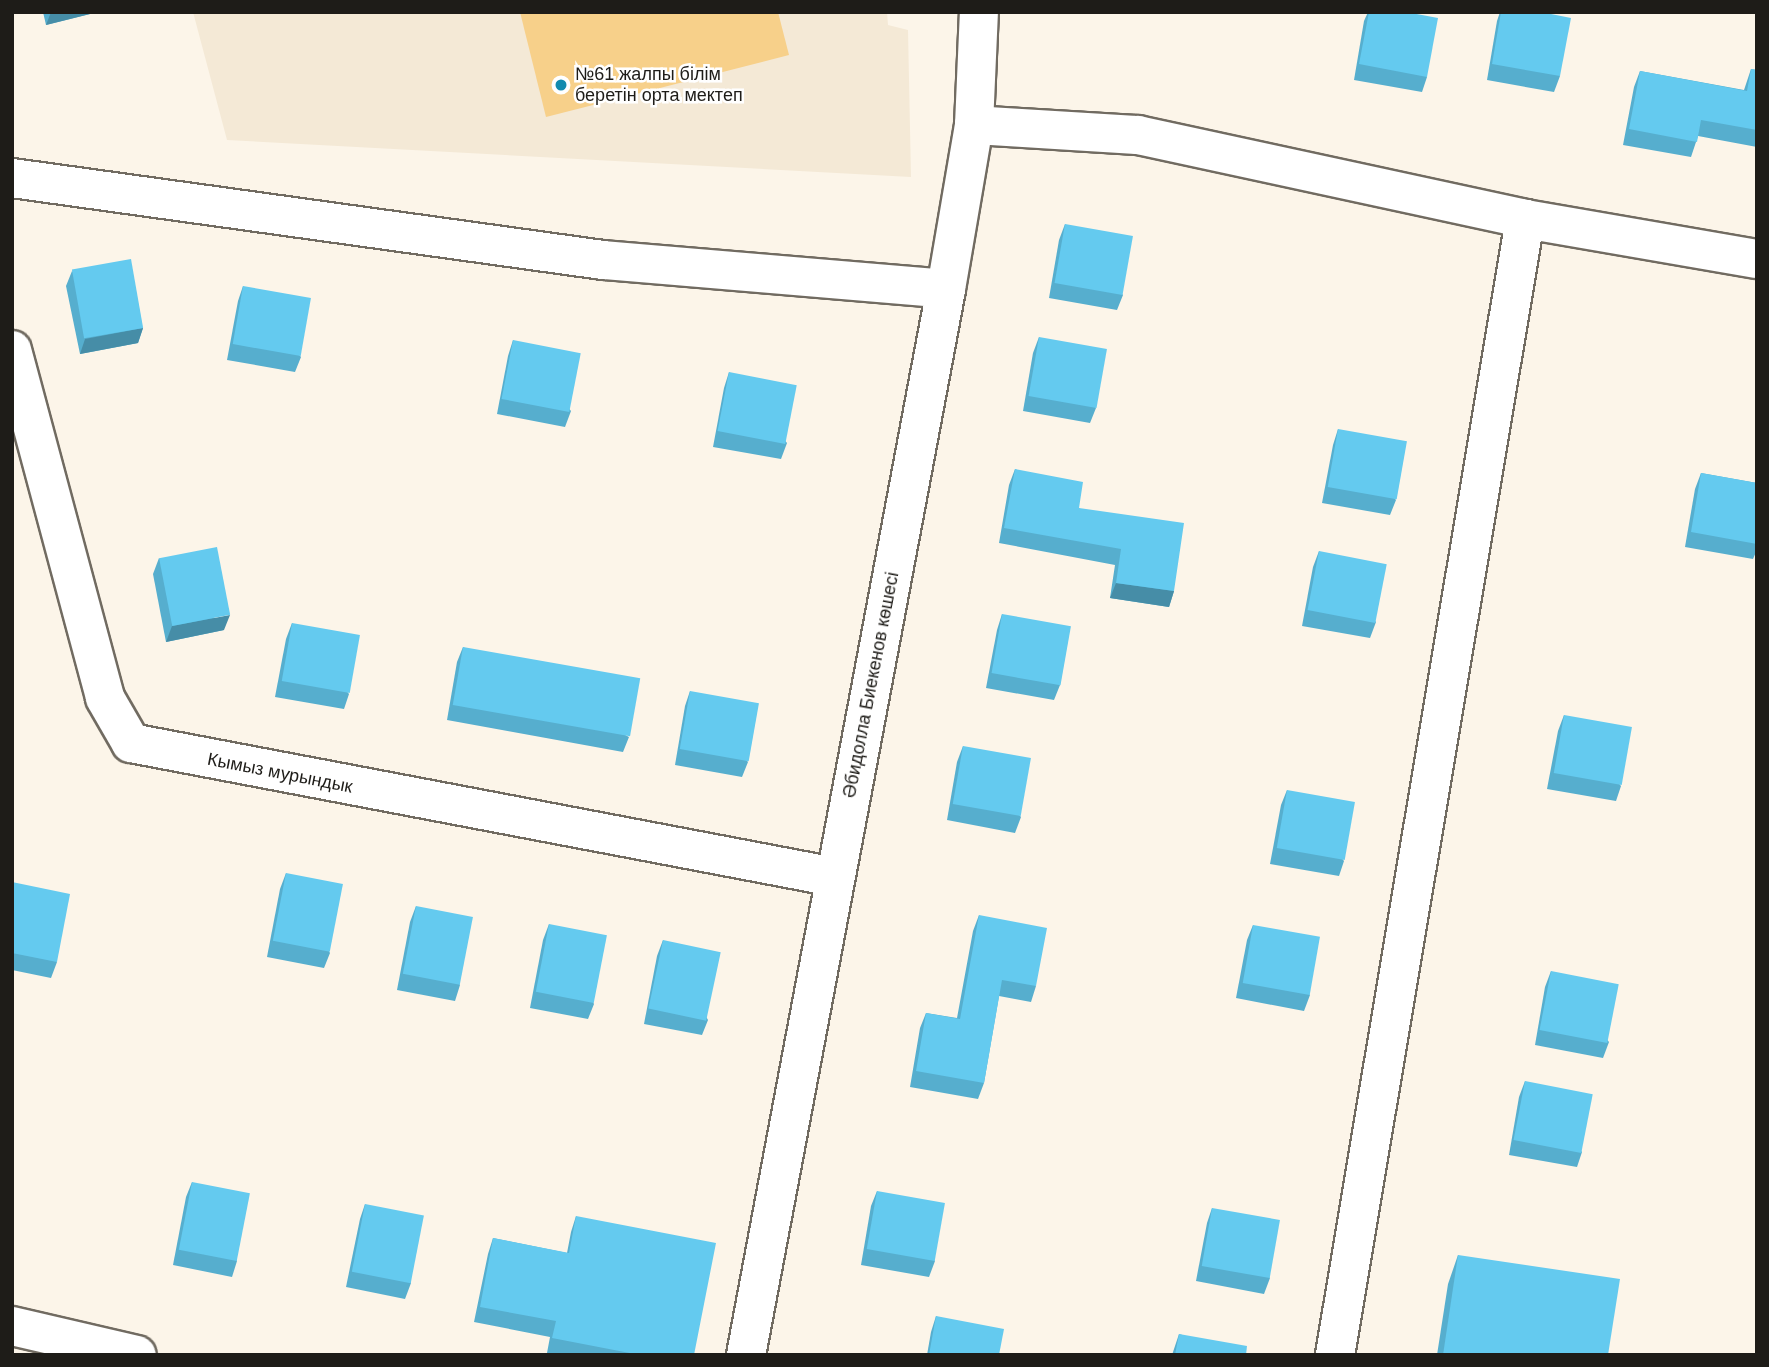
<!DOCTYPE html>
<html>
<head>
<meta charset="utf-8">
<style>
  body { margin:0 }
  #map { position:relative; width:1769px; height:1367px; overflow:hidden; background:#fcf5e9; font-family:Arial,sans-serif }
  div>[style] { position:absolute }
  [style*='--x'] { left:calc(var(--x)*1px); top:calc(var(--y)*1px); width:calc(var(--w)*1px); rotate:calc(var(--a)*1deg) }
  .built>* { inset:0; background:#f4e9d6 }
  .green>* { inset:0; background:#f7d08a }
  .roads { filter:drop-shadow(2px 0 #716b61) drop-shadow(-2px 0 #716b61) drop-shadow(0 2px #716b61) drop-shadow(0 -2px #716b61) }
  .minor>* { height:38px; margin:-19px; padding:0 19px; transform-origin:19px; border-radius:19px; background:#fff }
  .wall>* { inset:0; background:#56aece }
  .shaded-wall>* { inset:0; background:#468da7 }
  .building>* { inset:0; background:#64caef; transform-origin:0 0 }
  .dots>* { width:19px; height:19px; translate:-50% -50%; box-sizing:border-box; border:4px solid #fff; border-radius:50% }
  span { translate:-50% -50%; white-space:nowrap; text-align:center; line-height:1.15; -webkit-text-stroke:5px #fff; paint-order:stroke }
  .poi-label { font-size:18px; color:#1e1c18 }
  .left { translate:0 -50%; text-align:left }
  .street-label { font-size:18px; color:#1e1c18 }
  .frame { position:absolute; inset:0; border:14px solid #1e1c18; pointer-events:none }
</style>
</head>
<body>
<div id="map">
  <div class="built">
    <div style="clip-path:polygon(193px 12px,887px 12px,888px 25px,908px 30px,911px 177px,227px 140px)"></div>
  </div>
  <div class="green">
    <div style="clip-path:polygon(520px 12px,778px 12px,789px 55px,546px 117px)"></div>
  </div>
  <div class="roads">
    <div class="minor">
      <div style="--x:974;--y:125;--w:164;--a:3.5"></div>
      <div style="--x:1138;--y:135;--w:396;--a:12.2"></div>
      <div style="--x:1525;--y:219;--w:235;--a:9.8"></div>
      <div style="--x:12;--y:178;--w:597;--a:7.9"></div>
      <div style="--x:603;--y:260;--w:344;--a:4.8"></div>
      <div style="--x:12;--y:350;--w:360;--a:75"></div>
      <div style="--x:105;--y:698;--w:52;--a:60"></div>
      <div style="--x:131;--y:743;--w:717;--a:10.78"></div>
      <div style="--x:12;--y:1326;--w:128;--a:13.1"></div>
      <div style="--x:746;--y:1355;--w:1085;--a:-79.37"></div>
      <div style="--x:946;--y:289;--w:166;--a:-80.3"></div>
      <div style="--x:974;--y:125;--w:113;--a:-87.5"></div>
      <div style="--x:1335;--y:1355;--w:1152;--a:-80.5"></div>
    </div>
  </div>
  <div class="wall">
    <div style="clip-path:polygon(43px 12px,98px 12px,46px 25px)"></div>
    <div style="clip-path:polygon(1368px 12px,1406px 12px,1427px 77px,1422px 92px,1354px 80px,1364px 21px)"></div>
    <div style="clip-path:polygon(1500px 12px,1541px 12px,1560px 76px,1554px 92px,1487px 80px,1497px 21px)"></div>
    <div style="clip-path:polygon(1751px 69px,1757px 70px,1757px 147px,1698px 136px,1691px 157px,1623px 145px,1634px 87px,1640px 71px,1744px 90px)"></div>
    <div style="clip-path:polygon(1065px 224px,1123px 295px,1117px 310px,1049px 298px,1059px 240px)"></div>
    <div style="clip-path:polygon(72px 271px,143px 328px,138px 343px,80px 354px,66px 286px)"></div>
    <div style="clip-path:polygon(243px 286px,301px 357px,295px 372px,227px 360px,238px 301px)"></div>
    <div style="clip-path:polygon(1039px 337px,1096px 408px,1090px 423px,1023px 411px,1033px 353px)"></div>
    <div style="clip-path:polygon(513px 340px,571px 411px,565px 427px,497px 414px,508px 356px)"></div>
    <div style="clip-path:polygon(729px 372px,787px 443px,781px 459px,713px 447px,724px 388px)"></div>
    <div style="clip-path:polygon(1338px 429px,1396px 500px,1390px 515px,1322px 503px,1333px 445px)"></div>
    <div style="clip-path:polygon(1015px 469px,1079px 508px,1174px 591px,1169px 607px,1110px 598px,1115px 565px,999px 543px,1009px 485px)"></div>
    <div style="clip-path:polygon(1701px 473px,1757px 483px,1757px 550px,1753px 559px,1685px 547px,1695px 489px)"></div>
    <div style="clip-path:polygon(1319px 551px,1376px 622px,1370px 638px,1302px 626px,1313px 567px)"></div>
    <div style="clip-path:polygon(159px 558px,224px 630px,166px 642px,153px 574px)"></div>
    <div style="clip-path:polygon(1002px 614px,1060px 685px,1054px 700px,986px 688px,997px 630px)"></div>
    <div style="clip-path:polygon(292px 623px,349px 694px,344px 709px,275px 697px,286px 639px)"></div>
    <div style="clip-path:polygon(463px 647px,629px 737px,623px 752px,447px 720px,457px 662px)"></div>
    <div style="clip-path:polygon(690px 691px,748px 762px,742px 777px,675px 765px,685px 706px)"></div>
    <div style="clip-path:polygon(1564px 715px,1621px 786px,1616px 801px,1547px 789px,1558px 731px)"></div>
    <div style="clip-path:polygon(963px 746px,1021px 817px,1015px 833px,947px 820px,957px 762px)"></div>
    <div style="clip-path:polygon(1287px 790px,1344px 861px,1339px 876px,1270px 864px,1281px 805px)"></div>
    <div style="clip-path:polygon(286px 873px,330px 953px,324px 968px,267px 957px,280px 889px)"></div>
    <div style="clip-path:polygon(12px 882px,57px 962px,51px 978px,12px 970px)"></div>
    <div style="clip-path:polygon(416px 906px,460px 985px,455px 1001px,397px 990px,410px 922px)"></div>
    <div style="clip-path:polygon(979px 915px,1036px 986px,1031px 1002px,999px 996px,984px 1083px,978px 1099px,910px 1087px,920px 1028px,926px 1013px,957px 1018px,973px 931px)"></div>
    <div style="clip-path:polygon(549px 924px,594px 1004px,588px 1019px,530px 1008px,543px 940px)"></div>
    <div style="clip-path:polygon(1253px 925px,1310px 995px,1304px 1011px,1236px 998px,1247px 940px)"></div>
    <div style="clip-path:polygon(663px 940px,708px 1020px,702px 1035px,644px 1024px,657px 956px)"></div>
    <div style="clip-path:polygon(1551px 971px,1609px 1042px,1603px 1058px,1535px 1045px,1545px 987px)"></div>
    <div style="clip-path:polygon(1525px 1081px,1582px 1152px,1577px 1167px,1509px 1155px,1519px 1097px)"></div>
    <div style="clip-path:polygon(192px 1182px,237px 1261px,232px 1277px,173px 1265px,186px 1197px)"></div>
    <div style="clip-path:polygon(877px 1191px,935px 1261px,929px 1277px,861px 1265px,871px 1206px)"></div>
    <div style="clip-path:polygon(365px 1204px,411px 1283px,405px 1299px,346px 1287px,360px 1219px)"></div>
    <div style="clip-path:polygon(1212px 1208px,1270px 1278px,1264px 1294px,1196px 1281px,1207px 1223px)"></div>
    <div style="clip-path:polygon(576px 1216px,694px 1355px,555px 1355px,547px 1353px,550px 1337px,474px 1322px,488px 1254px,493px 1238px,567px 1253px,571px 1232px)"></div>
    <div style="clip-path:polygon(1458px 1255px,1608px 1355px,1437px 1355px,1448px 1284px)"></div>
    <div style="clip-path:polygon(936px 1316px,999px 1355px,927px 1355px,931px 1332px)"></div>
    <div style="clip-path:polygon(1179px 1334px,1246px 1355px,1172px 1355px)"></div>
  </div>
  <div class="shaded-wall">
    <div style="clip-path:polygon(51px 12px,98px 12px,46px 25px)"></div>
    <div style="clip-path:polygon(143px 328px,138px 343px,80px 354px,85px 339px)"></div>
    <div style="clip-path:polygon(1116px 583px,1174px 591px,1169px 607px,1110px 598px)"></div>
    <div style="clip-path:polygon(230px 615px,224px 630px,166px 642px,172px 626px)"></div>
  </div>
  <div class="building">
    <div style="clip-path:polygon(1369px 12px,1406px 12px,1438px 18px,1427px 77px,1359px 64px)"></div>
    <div style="clip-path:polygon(1501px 12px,1541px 12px,1571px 18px,1560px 76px,1492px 64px)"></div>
    <div style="clip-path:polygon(1751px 69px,1757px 70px,1757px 130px,1701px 120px,1697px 142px,1629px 129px,1640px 71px,1747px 91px)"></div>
    <div style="left:1065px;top:224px;width:69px;height:60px;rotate:10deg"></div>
    <div style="left:131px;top:259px;width:70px;height:60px;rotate:80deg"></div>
    <div style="left:243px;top:286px;width:69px;height:59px;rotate:10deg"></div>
    <div style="left:1039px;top:337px;width:69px;height:60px;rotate:10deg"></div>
    <div style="left:513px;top:340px;width:69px;height:60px;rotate:11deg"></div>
    <div style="left:729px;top:372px;width:69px;height:60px;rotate:11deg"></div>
    <div style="left:1338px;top:429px;width:70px;height:59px;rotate:10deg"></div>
    <div style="clip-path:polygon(1015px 469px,1083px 482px,1079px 508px,1184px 523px,1174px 591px,1116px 583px,1121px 549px,1004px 528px)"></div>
    <div style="clip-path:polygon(1701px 473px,1757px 483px,1757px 544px,1691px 532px)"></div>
    <div style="left:217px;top:547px;width:69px;height:59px;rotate:79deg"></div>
    <div style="left:1319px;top:551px;width:69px;height:60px;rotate:11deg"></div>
    <div style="left:1002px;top:614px;width:70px;height:60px;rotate:10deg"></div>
    <div style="left:292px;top:623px;width:69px;height:59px;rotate:10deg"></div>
    <div style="left:463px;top:647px;width:180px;height:59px;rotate:10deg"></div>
    <div style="left:690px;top:691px;width:70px;height:59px;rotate:10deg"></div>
    <div style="left:1564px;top:715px;width:69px;height:59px;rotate:10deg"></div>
    <div style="left:963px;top:746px;width:69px;height:59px;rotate:10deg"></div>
    <div style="left:1287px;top:790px;width:69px;height:59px;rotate:10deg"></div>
    <div style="left:286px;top:873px;width:58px;height:69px;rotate:11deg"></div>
    <div style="clip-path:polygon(12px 882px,70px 894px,57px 962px,12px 953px)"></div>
    <div style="left:416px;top:906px;width:58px;height:69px;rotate:11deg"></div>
    <div style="clip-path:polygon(979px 915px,1047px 928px,1036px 986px,1002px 980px,984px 1083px,916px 1071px,926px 1013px,960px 1019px)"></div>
    <div style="left:549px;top:924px;width:59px;height:69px;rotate:11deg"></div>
    <div style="left:1253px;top:925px;width:68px;height:59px;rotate:10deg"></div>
    <div style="left:663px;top:940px;width:59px;height:70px;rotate:12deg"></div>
    <div style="left:1551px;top:971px;width:69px;height:60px;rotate:11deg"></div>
    <div style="left:1525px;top:1081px;width:69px;height:60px;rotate:11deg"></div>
    <div style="left:192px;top:1182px;width:59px;height:69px;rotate:11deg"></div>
    <div style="left:877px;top:1191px;width:69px;height:59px;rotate:10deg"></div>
    <div style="left:365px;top:1204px;width:60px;height:69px;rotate:11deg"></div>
    <div style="left:1212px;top:1208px;width:69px;height:59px;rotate:10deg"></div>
    <div style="clip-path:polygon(576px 1216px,716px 1243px,694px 1355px,640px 1355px,552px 1338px,556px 1321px,480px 1307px,493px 1238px,569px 1253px)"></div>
    <div style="clip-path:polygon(1458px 1255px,1620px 1279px,1608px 1355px,1443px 1355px)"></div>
    <div style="clip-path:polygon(936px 1316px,1004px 1329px,999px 1355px,929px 1355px)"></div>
    <div style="clip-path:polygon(1179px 1334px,1247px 1346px,1246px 1355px,1175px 1355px)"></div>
  </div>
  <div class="dots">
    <div style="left:561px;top:85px;background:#138bae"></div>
  </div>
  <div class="poi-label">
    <span class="left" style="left:575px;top:85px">№61 жалпы білім<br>беретін орта мектеп</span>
  </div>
  <div class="street-label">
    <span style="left:871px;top:685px;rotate:-79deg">Әбидолла Биекенов көшесі</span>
    <span style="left:280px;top:773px;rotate:11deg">Кымыз мурындык</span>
  </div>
  <div class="frame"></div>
</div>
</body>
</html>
